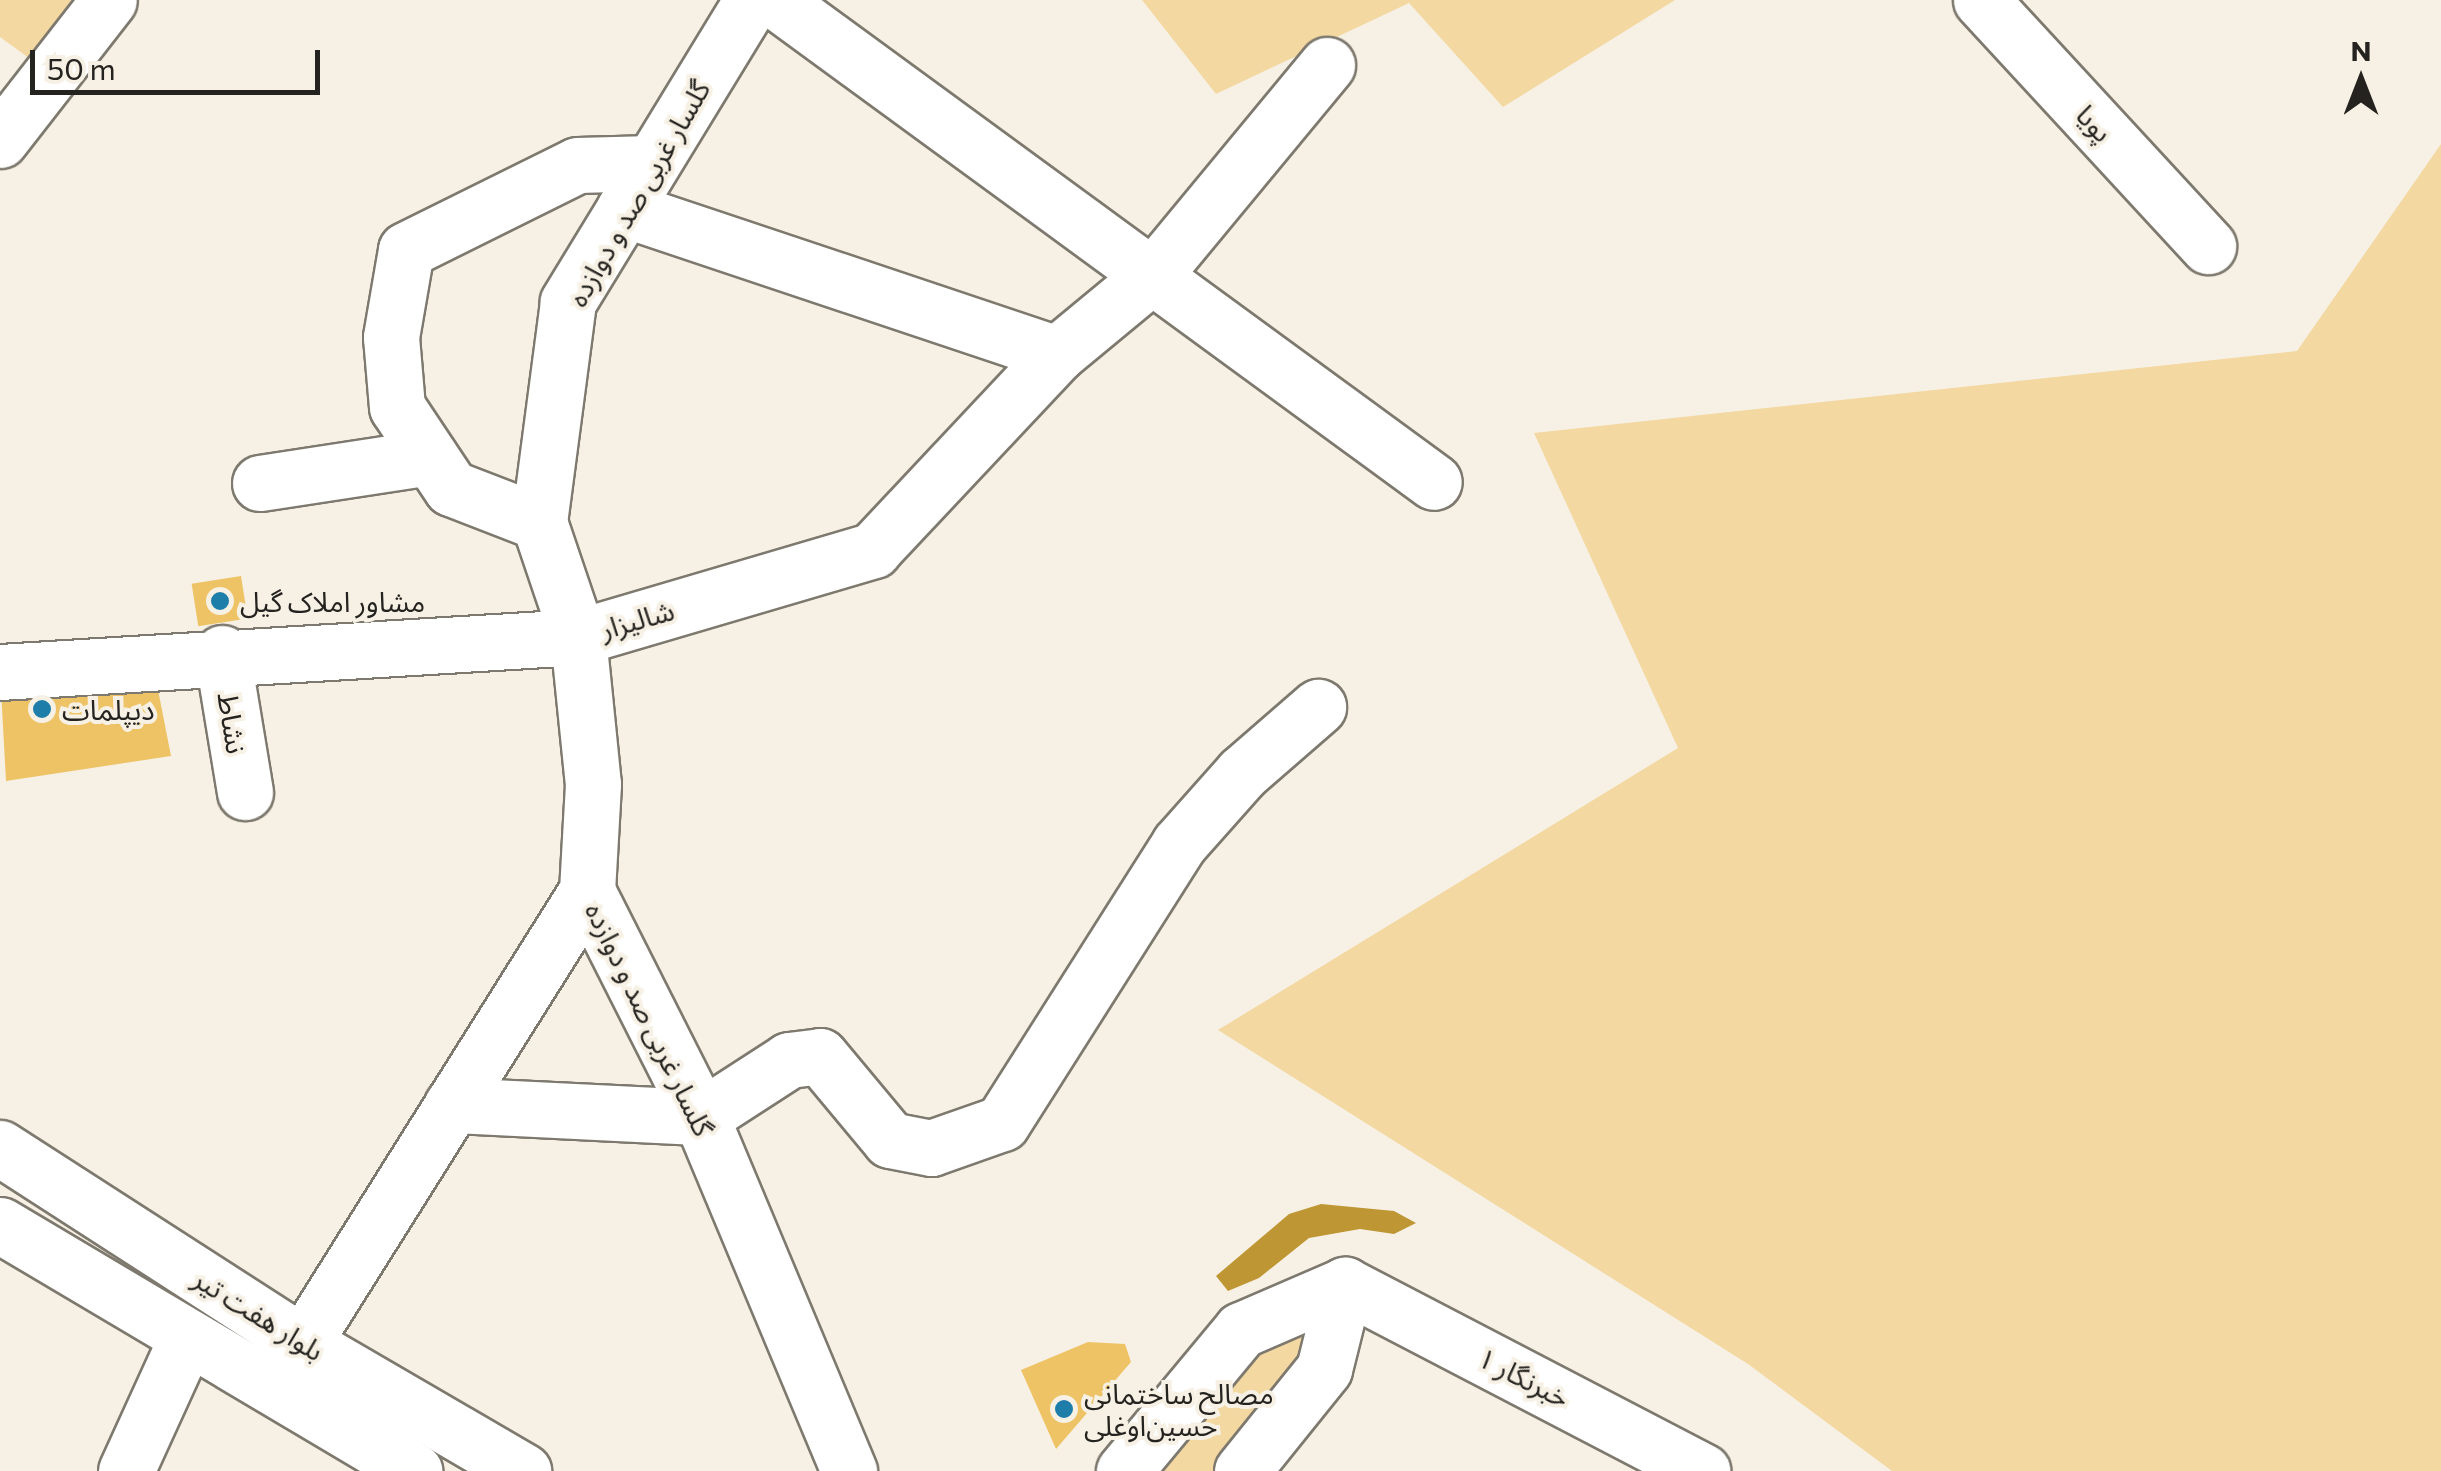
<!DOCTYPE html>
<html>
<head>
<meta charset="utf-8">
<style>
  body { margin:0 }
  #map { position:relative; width:2441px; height:1471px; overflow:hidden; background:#f7f1e5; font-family:Commissioner,"Noto Sans Arabic",sans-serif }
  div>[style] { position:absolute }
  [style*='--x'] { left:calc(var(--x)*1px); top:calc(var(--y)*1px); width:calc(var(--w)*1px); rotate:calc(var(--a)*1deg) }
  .green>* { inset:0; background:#f3d8a1 }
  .water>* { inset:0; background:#bf9634 }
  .building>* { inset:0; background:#eec365; transform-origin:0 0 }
  .roads { filter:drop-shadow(2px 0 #7e796e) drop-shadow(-2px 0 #7e796e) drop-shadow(0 2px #7e796e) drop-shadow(0 -2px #7e796e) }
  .minor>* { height:55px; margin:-27.5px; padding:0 27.5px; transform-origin:27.5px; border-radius:27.5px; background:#fff }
  .major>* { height:55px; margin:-27.5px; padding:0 27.5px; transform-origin:27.5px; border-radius:27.5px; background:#fff }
  .dots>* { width:28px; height:28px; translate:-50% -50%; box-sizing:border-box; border:5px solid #f7f1e5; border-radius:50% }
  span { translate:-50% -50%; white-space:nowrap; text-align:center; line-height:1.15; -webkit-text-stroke:8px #f7f1e5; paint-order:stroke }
  .street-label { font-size:28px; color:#25231f }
  .poi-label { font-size:28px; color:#25231f }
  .left { translate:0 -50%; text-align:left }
  .north { position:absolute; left:2311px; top:30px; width:100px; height:100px; -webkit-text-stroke:8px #f7f1e5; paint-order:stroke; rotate:0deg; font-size:28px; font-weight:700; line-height:40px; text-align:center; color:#25231f }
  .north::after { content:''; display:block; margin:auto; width:35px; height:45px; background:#25231f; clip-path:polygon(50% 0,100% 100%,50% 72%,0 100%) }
  .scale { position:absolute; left:30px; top:50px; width:290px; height:45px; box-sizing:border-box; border:5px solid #25231f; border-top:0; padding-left:12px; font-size:30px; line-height:35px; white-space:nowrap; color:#25231f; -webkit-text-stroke:8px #f7f1e5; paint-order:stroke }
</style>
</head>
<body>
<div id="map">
  <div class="green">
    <div style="clip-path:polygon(0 0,108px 0,51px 74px,0 37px)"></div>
    <div style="clip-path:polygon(1142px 0,1675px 0,1503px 107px,1409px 3px,1216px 94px)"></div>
    <div style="clip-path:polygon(2441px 144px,2441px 1471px,1892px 1471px,1748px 1364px,1218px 1030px,1678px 748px,1534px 433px,2297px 351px)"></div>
    <div style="clip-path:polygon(1345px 1286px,1242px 1471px,1123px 1471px,1240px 1331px)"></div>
  </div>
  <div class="water">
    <div style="clip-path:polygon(1321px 1204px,1394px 1211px,1416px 1223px,1394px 1234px,1360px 1229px,1309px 1238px,1259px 1278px,1228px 1291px,1216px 1276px,1289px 1214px)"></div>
  </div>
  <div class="building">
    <div style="left:241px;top:576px;width:43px;height:50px;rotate:81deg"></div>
    <div style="clip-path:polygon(152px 659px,171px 756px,6px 781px,0 672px)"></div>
    <div style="clip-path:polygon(1088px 1342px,1125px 1344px,1131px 1362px,1056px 1449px,1021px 1370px)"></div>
  </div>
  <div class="roads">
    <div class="minor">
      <div style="--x:752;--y:0;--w:354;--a:121.4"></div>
      <div style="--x:568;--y:302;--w:222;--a:97.5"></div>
      <div style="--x:539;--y:522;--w:121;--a:71.3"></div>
      <div style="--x:578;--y:637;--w:148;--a:84.2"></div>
      <div style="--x:593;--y:784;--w:107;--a:93.2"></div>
      <div style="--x:587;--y:891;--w:253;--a:63.2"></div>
      <div style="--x:701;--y:1117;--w:384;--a:67.3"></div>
      <div style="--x:775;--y:0;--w:816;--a:36.18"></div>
      <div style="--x:1981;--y:0;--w:335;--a:47.3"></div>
      <div style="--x:624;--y:209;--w:457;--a:18.5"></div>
      <div style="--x:260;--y:483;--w:172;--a:-8.7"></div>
      <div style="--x:539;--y:522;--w:94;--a:-158.9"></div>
      <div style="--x:451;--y:488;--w:97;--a:-123.7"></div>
      <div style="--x:397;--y:407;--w:70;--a:-94.9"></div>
      <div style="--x:391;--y:337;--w:88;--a:-80.2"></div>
      <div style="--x:406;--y:250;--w:191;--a:-26.4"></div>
      <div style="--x:577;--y:165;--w:75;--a:-1.5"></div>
      <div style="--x:222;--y:653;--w:141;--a:80.6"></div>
      <div style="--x:0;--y:672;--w:579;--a:-3.47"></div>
      <div style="--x:578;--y:637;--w:308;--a:-16.4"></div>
      <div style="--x:873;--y:550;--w:269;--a:-46.8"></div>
      <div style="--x:1057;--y:354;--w:127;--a:-39.6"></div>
      <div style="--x:1155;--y:273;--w:270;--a:-50.4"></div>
      <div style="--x:452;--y:1105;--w:249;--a:2.8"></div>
      <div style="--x:701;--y:1117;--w:105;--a:-32.9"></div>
      <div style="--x:789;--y:1060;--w:31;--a:-7"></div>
      <div style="--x:820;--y:1056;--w:109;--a:50.2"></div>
      <div style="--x:890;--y:1140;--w:42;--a:11"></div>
      <div style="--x:931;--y:1148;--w:75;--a:-19.4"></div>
      <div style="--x:1002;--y:1123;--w:330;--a:-57.6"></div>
      <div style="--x:1179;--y:844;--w:95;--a:-48.4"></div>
      <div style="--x:1242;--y:773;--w:101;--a:-41"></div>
      <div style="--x:0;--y:1148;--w:360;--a:32.8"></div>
      <div style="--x:303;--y:1343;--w:255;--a:30.2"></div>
      <div style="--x:0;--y:1225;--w:482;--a:30.7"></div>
      <div style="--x:1345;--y:1285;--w:403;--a:27.5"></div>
      <div style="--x:303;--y:1343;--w:534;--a:-57.86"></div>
      <div style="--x:126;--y:1471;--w:147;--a:-65.5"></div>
      <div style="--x:1124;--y:1471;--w:183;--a:-50.3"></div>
      <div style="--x:1241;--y:1330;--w:113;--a:-23.4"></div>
      <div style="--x:1242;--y:1471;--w:131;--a:-51.2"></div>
      <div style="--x:1324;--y:1369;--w:87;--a:-76"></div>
    </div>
    <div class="major">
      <div style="--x:0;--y:140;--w:177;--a:-52.1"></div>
    </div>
  </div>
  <div class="dots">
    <div style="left:220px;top:601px;background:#1e7da9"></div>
    <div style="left:42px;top:709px;background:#1e7da9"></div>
    <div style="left:1064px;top:1409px;background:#1e7da9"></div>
  </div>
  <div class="street-label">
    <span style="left:2095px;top:123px;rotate:47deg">پویا</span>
    <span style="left:638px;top:193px;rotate:-60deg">گلسار غربی صد و دوازده</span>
    <span style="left:637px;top:619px;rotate:-16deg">شالیزار</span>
    <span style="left:233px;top:723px;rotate:81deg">نشاط</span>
    <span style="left:650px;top:1019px;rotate:64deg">گلسار غربی صد و دوازده</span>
    <span style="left:259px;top:1314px;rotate:32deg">بلوار هفت تیر</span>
    <span style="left:1524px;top:1377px;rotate:27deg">خبرنگار ۱</span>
  </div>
  <div class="poi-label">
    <span class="left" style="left:240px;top:601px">مشاور املاک گیل</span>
    <span class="left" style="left:62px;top:709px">دیپلمات</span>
    <span class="left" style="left:1084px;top:1409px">مصالح ساختمانی<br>حسین‌اوغلی</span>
  </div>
  <div class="north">N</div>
  <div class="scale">50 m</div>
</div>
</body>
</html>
